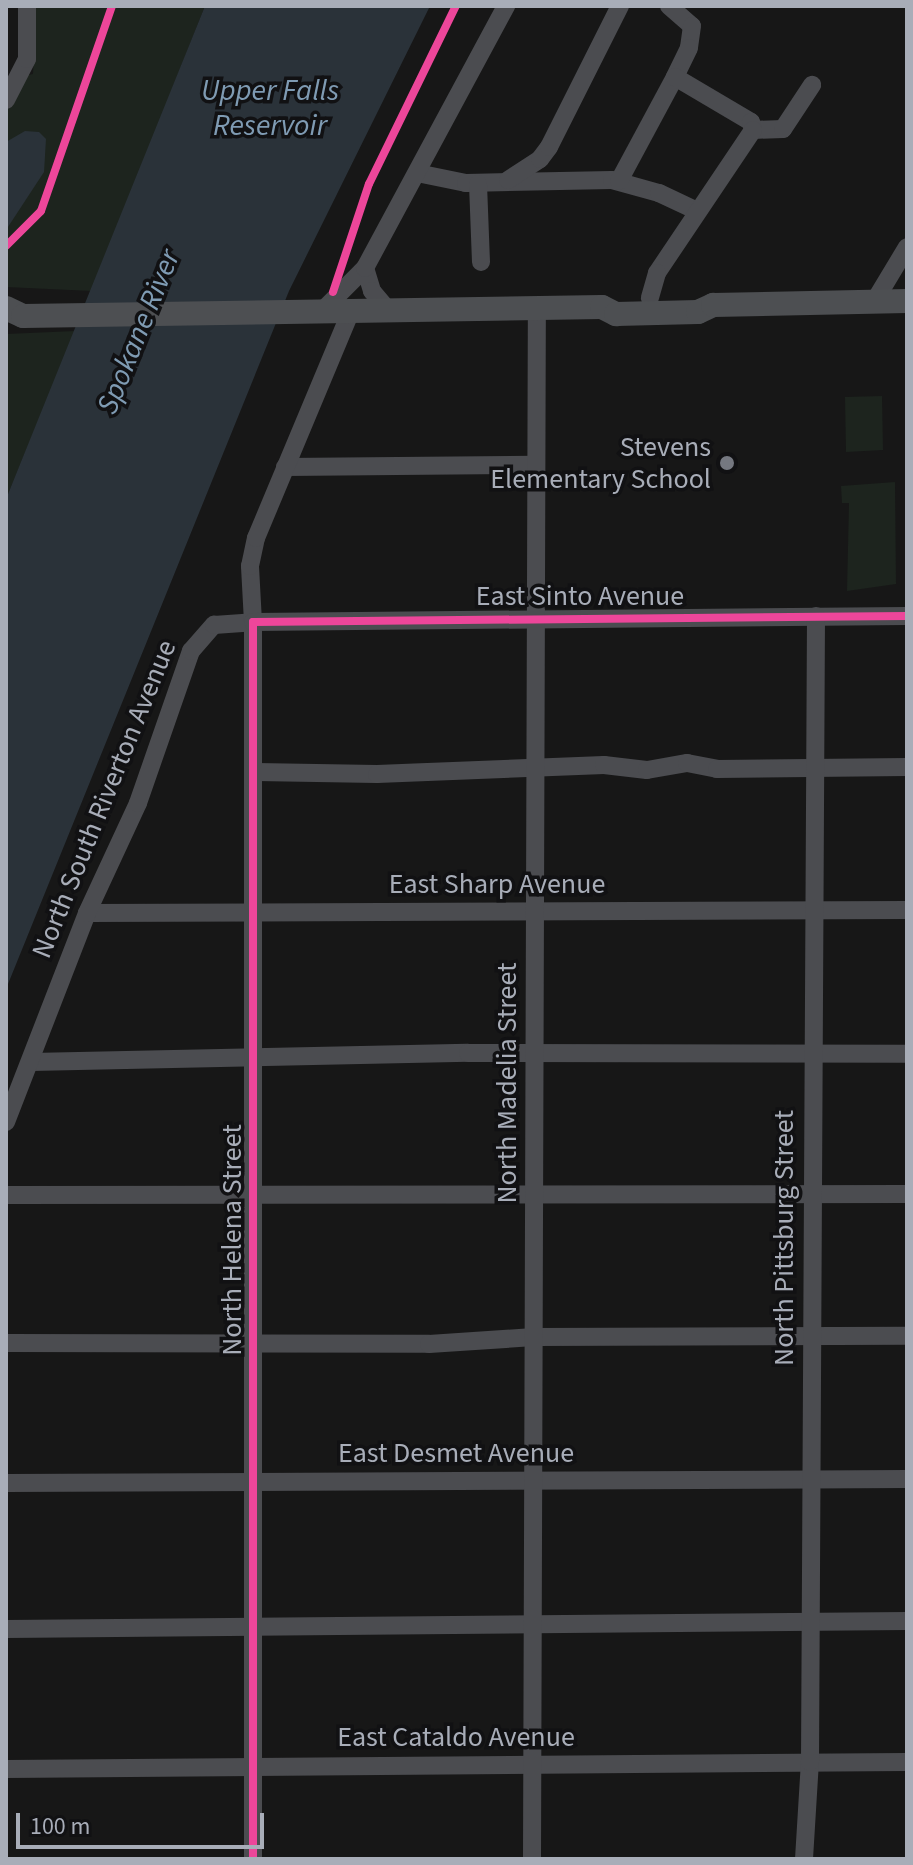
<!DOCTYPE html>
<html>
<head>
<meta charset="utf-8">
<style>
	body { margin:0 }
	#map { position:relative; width:913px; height:1865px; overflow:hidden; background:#171717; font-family:"Source Sans 3",sans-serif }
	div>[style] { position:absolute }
	.green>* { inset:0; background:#1d241e }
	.water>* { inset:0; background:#2a3239 }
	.minor>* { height:18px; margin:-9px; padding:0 9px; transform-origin:9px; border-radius:9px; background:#4b4c50 }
	.major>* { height:24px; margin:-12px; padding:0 12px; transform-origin:12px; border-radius:12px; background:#4d4f52 }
	.cycleway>* { height:8px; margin:-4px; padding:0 4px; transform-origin:4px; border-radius:4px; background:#ed469a }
	.dots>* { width:22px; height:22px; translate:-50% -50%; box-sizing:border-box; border:4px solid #111113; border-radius:50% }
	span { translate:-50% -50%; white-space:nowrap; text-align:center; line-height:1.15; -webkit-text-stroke:7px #111113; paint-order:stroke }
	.poi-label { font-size:28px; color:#a8adb8 }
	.right { translate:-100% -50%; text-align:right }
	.street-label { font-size:28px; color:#a8adb8 }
	.water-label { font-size:30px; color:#7f9bb3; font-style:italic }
	.frame { position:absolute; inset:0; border:8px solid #a8adb8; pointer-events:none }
	.scale { position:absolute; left:16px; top:1813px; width:248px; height:36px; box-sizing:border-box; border:4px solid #a8adb8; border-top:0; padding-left:10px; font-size:24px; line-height:28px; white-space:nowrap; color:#a8adb8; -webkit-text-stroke:6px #111113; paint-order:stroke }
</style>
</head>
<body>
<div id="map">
	<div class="green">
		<div style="clip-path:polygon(36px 6px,205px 6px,92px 291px,6px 287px,6px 80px,33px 74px)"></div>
		<div style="clip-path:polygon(75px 331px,73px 338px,6px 499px,6px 334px)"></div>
		<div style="clip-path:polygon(882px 396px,883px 450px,846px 452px,845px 397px)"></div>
		<div style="clip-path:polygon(895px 482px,896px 584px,847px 591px,849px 503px,842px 503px,841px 486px)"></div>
	</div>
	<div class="water">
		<div style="clip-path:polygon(205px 6px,430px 6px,289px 291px,6px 989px,6px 499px)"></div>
		<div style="clip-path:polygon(25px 131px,39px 132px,46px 139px,44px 172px,6px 230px,6px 142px)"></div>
	</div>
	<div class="minor">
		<div style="left:669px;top:6px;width:30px;rotate:41deg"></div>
		<div style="left:692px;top:26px;width:22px;rotate:98deg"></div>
		<div style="left:689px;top:48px;width:32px;rotate:116deg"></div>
		<div style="left:6px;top:100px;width:46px;rotate:-62.9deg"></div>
		<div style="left:27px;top:59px;width:53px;rotate:-90deg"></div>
		<div style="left:753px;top:130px;width:30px;rotate:-2deg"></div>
		<div style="left:783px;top:129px;width:53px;rotate:-56.6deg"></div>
		<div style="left:417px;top:173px;width:50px;rotate:11.5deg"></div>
		<div style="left:466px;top:183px;width:146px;rotate:-1.2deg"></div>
		<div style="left:612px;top:180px;width:49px;rotate:15.5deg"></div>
		<div style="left:659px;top:193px;width:42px;rotate:25.3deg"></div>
		<div style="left:508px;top:180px;width:38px;rotate:-33deg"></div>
		<div style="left:540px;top:159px;width:15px;rotate:-53deg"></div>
		<div style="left:549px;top:147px;width:158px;rotate:-63.3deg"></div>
		<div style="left:619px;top:181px;width:118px;rotate:-61.7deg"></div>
		<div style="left:675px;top:77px;width:88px;rotate:30.6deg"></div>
		<div style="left:751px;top:122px;width:8px;rotate:76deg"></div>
		<div style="left:753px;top:130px;width:172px;rotate:123.9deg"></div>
		<div style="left:657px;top:273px;width:26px;rotate:106deg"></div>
		<div style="left:478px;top:184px;width:78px;rotate:87.8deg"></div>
		<div style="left:365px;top:268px;width:24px;rotate:73deg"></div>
		<div style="left:372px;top:291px;width:25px;rotate:50deg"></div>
		<div style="left:874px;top:302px;width:64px;rotate:-59deg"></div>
		<div style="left:322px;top:311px;width:61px;rotate:-45deg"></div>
		<div style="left:365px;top:268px;width:298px;rotate:-61.7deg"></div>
		<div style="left:285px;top:467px;width:250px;rotate:-0.5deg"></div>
		<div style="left:256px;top:772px;width:121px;rotate:0.9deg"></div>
		<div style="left:377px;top:774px;width:227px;rotate:-2.3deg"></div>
		<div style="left:604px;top:765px;width:43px;rotate:6.6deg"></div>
		<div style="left:647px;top:770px;width:41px;rotate:-9.9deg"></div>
		<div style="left:687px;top:763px;width:31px;rotate:11deg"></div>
		<div style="left:717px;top:769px;width:190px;rotate:-0.6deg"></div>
		<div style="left:87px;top:913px;width:820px;rotate:-0.21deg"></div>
		<div style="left:31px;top:1062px;width:437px;rotate:-1.2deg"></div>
		<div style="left:468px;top:1053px;width:439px;rotate:0.1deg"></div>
		<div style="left:6px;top:1122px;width:224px;rotate:-68.8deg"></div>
		<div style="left:87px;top:913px;width:121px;rotate:-65.1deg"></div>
		<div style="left:138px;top:803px;width:161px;rotate:-70.8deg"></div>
		<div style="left:191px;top:651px;width:35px;rotate:-49deg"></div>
		<div style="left:214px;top:625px;width:39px;rotate:-4deg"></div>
		<div style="left:253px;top:622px;width:56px;rotate:-93.1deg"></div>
		<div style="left:250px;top:566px;width:29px;rotate:-78deg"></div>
		<div style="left:256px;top:538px;width:246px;rotate:-67.3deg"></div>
		<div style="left:6px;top:1195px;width:901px;rotate:-0.06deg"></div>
		<div style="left:6px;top:1343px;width:423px;rotate:0.1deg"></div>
		<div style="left:429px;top:1344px;width:105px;rotate:-3.8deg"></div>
		<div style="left:534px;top:1337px;width:373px;rotate:-0.2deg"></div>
		<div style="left:6px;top:1483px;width:901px;rotate:-0.25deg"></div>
		<div style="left:6px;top:1629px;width:901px;rotate:-0.51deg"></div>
		<div style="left:6px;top:1769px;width:901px;rotate:-0.45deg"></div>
		<div style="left:253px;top:1859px;width:1237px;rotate:-90deg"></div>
		<div style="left:253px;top:622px;width:654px;rotate:-0.53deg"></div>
		<div style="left:532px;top:1859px;width:1551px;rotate:-89.82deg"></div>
		<div style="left:804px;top:1859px;width:97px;rotate:-86.5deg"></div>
		<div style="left:810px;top:1762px;width:1146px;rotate:-89.7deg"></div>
	</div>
	<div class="major">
		<div style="left:6px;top:308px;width:19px;rotate:25deg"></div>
		<div style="left:23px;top:316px;width:579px;rotate:-0.89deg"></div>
		<div style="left:602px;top:307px;width:16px;rotate:27deg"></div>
		<div style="left:616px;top:314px;width:82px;rotate:-1.4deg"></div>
		<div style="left:698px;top:312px;width:17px;rotate:-25deg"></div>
		<div style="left:713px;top:305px;width:194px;rotate:-1.2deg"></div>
	</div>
	<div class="cycleway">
		<div style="left:6px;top:246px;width:49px;rotate:-45deg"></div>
		<div style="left:41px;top:211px;width:217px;rotate:-70.9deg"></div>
		<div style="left:333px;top:292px;width:114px;rotate:-71.6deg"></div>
		<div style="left:369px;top:184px;width:198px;rotate:-64deg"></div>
		<div style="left:253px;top:1859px;width:1237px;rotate:-90deg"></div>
		<div style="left:253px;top:622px;width:654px;rotate:-0.53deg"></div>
	</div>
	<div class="dots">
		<div style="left:727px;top:463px;background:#757880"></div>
	</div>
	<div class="poi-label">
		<span class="right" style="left:711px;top:463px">Stevens<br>Elementary School</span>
	</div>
	<div class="street-label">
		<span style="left:580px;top:596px">East Sinto Avenue</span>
		<span style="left:104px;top:799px;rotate:-68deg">North South Riverton Avenue</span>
		<span style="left:497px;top:884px">East Sharp Avenue</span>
		<span style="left:507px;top:1083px;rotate:-90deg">North Madelia Street</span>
		<span style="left:784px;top:1238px;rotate:-90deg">North Pittsburg Street</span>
		<span style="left:232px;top:1240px;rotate:-90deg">North Helena Street</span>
		<span style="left:456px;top:1453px">East Desmet Avenue</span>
		<span style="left:456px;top:1737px">East Cataldo Avenue</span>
	</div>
	<div class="water-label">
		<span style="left:270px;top:108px">Upper Falls<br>Reservoir</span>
		<span style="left:139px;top:332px;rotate:-68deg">Spokane River</span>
	</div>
	<div class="frame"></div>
	<div class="scale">100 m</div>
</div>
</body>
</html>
